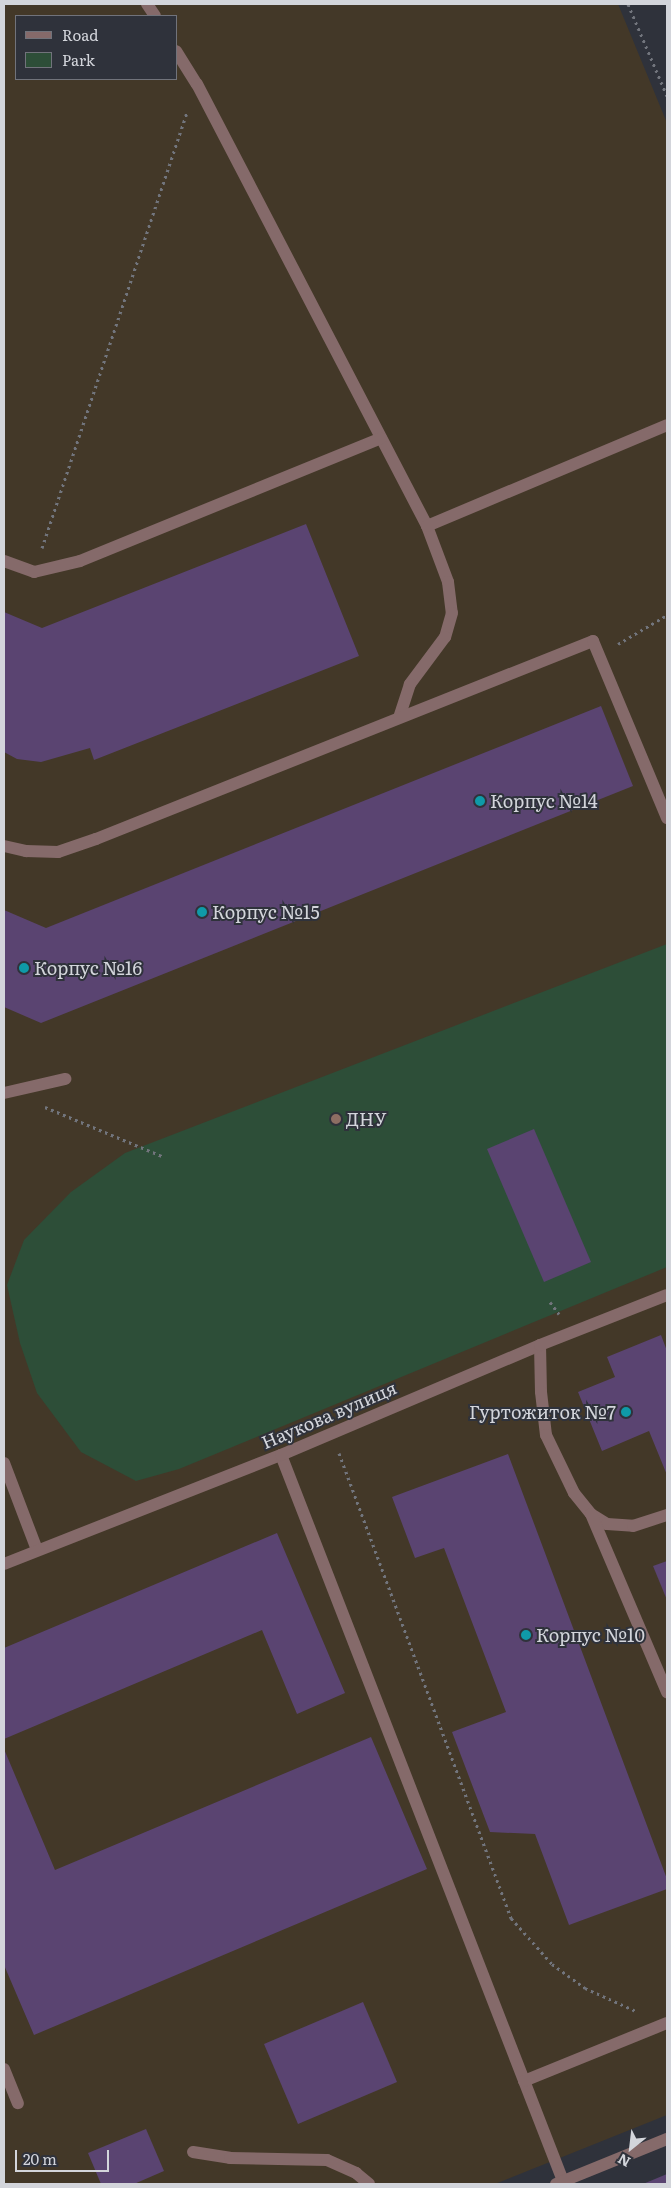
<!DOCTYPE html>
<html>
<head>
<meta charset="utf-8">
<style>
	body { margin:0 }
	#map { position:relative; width:671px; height:2188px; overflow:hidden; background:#2f323b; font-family:Literata,serif }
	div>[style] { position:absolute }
	.education>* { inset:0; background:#433828 }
	.green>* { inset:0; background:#2d4e38 }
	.building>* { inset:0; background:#5a4471 }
	.path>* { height:3px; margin-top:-1.5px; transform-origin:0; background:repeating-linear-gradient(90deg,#72757d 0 2.5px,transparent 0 6.5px) }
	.minor>* { height:12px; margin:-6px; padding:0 6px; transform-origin:6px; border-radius:6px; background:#856a6a }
	.dots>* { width:14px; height:14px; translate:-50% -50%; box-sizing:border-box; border:2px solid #2f323b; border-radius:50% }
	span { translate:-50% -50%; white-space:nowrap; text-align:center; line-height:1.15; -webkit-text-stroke:4px #2f323b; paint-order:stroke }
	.poi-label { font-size:18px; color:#d3d5db }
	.left { translate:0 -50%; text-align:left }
	.right { translate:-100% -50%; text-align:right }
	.street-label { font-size:18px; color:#d3d5db }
	.frame { position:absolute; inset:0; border:5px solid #d3d5db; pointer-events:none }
	.legend { position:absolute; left:15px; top:15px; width:162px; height:65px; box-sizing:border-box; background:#2f323b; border:1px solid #71737b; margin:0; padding:6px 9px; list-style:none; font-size:15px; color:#d3d5db }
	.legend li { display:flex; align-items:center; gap:10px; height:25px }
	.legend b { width:25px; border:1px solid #71737b }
	.north { position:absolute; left:606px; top:2123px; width:50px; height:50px; -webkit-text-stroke:4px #2f323b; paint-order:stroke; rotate:209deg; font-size:14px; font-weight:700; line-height:20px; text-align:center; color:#d3d5db }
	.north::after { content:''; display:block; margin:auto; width:18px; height:22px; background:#d3d5db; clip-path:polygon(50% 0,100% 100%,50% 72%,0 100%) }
	.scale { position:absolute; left:15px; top:2150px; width:94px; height:22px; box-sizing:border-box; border:2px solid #d3d5db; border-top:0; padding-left:6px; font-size:15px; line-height:18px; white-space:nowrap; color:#d3d5db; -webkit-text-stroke:4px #2f323b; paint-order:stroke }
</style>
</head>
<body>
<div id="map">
	<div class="education">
		<div style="clip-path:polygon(evenodd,4px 4px,618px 4px,667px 123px,667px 2115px,495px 2184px,4px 2184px,4px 4px,16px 16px,176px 16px,176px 79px,16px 79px,16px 16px)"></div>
	</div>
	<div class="green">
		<div style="clip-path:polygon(667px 944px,667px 1267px,179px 1469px,136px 1481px,81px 1452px,37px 1393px,20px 1343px,7px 1285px,24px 1240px,71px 1192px,125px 1153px)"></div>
	</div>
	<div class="building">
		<div style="clip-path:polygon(306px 524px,359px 656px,94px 760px,90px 748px,41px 762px,17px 759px,4px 752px,4px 612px,42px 628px)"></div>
		<div style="clip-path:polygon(601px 706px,633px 786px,41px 1023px,4px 1007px,4px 910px,46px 928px)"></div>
		<div style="clip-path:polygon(534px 1129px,591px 1262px,544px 1282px,487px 1149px)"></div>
		<div style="clip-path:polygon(661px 1335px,667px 1351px,667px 1475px,649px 1431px,602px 1451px,578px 1392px,615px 1377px,607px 1357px)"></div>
		<div style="clip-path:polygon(508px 1454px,667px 1879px,667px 1889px,569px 1925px,535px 1834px,490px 1832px,452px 1732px,506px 1712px,444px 1548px,415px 1558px,392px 1497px)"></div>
		<div style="clip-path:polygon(277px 1533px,345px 1693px,297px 1714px,262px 1630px,4px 1739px,4px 1648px)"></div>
		<div style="clip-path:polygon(667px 1561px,667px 1600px,653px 1566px)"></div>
		<div style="clip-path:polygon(371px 1737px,427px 1869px,34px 2035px,4px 1965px,4px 1749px,55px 1870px)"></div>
		<div style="clip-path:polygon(363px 2002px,397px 2082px,298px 2124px,264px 2044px)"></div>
		<div style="clip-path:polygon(146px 2129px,164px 2171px,134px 2184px,101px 2184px,88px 2153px)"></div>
		<div style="clip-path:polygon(667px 2174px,667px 2184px,643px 2184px)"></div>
	</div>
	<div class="path">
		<div style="left:628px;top:4px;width:100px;rotate:67deg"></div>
		<div style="left:42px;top:548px;width:459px;rotate:-71.6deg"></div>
		<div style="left:618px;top:644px;width:57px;rotate:-30.6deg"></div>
		<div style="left:45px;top:1107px;width:129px;rotate:22.8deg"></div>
		<div style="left:550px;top:1302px;width:15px;rotate:53deg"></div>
		<div style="left:339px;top:1453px;width:496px;rotate:69.7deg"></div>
		<div style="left:511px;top:1918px;width:62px;rotate:48.3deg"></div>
		<div style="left:552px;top:1964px;width:41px;rotate:36deg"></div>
		<div style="left:585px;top:1988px;width:56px;rotate:24.3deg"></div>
	</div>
	<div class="minor">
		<div style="left:147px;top:4px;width:14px;rotate:56deg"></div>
		<div style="left:176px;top:51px;width:39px;rotate:58deg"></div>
		<div style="left:197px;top:84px;width:498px;rotate:62.5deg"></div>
		<div style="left:427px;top:526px;width:60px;rotate:69.4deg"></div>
		<div style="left:448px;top:582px;width:31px;rotate:83deg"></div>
		<div style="left:452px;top:613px;width:25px;rotate:106deg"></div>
		<div style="left:445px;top:637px;width:59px;rotate:126.7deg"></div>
		<div style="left:410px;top:684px;width:33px;rotate:108deg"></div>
		<div style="left:427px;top:526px;width:260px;rotate:-22.8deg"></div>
		<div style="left:4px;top:561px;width:32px;rotate:20deg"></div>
		<div style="left:34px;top:572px;width:47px;rotate:-13.4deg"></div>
		<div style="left:80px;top:561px;width:325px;rotate:-22.2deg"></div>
		<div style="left:4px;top:846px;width:23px;rotate:13deg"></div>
		<div style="left:26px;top:851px;width:32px;rotate:2deg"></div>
		<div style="left:58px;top:852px;width:40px;rotate:-18.9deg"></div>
		<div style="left:96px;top:839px;width:535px;rotate:-21.72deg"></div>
		<div style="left:593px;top:641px;width:192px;rotate:67.3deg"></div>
		<div style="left:4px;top:1093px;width:63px;rotate:-12.9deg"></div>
		<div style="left:540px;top:1345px;width:47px;rotate:88.8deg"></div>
		<div style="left:541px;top:1392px;width:43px;rotate:83.4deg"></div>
		<div style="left:546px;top:1435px;width:64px;rotate:64.2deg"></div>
		<div style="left:574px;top:1493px;width:27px;rotate:51deg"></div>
		<div style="left:591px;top:1514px;width:19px;rotate:32deg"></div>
		<div style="left:607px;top:1524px;width:26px;rotate:4deg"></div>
		<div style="left:633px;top:1526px;width:36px;rotate:-18deg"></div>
		<div style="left:281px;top:1455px;width:779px;rotate:68.77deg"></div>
		<div style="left:4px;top:1463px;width:93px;rotate:69.2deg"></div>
		<div style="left:591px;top:1514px;width:194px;rotate:66.9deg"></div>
		<div style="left:4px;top:1564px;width:298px;rotate:-21.5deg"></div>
		<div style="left:281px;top:1455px;width:281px;rotate:-23deg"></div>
		<div style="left:540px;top:1345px;width:136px;rotate:-21.5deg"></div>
		<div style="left:4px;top:2069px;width:37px;rotate:68deg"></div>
		<div style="left:524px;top:2081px;width:154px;rotate:-22.1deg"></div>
		<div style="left:193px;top:2152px;width:37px;rotate:9deg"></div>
		<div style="left:230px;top:2158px;width:97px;rotate:1.2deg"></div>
		<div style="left:327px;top:2160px;width:32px;rotate:24deg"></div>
		<div style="left:356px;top:2173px;width:17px;rotate:40deg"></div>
		<div style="left:556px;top:2184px;width:120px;rotate:-22.1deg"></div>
	</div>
	<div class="dots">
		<div style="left:480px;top:801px;background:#0f9aa8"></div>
		<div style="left:202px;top:912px;background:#0f9aa8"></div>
		<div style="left:24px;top:968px;background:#0f9aa8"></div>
		<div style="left:336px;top:1119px;background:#8d6e63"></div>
		<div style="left:626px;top:1412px;background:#0f9aa8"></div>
		<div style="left:526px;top:1635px;background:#0f9aa8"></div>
	</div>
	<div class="poi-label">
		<span class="left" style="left:490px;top:801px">Корпус №14</span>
		<span class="left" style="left:212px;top:912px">Корпус №15</span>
		<span class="left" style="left:34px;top:968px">Корпус №16</span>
		<span class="left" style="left:346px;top:1119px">ДНУ</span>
		<span class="right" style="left:616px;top:1412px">Гуртожиток №7</span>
		<span class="left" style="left:536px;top:1635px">Корпус №10</span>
	</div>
	<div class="street-label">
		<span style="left:329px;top:1415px;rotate:-23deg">Наукова вулиця</span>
	</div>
	<div class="frame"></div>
	<ul class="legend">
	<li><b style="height:6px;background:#856a6a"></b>Road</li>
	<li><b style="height:14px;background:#2d4e38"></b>Park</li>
	</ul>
	<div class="north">N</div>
	<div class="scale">20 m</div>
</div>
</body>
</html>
